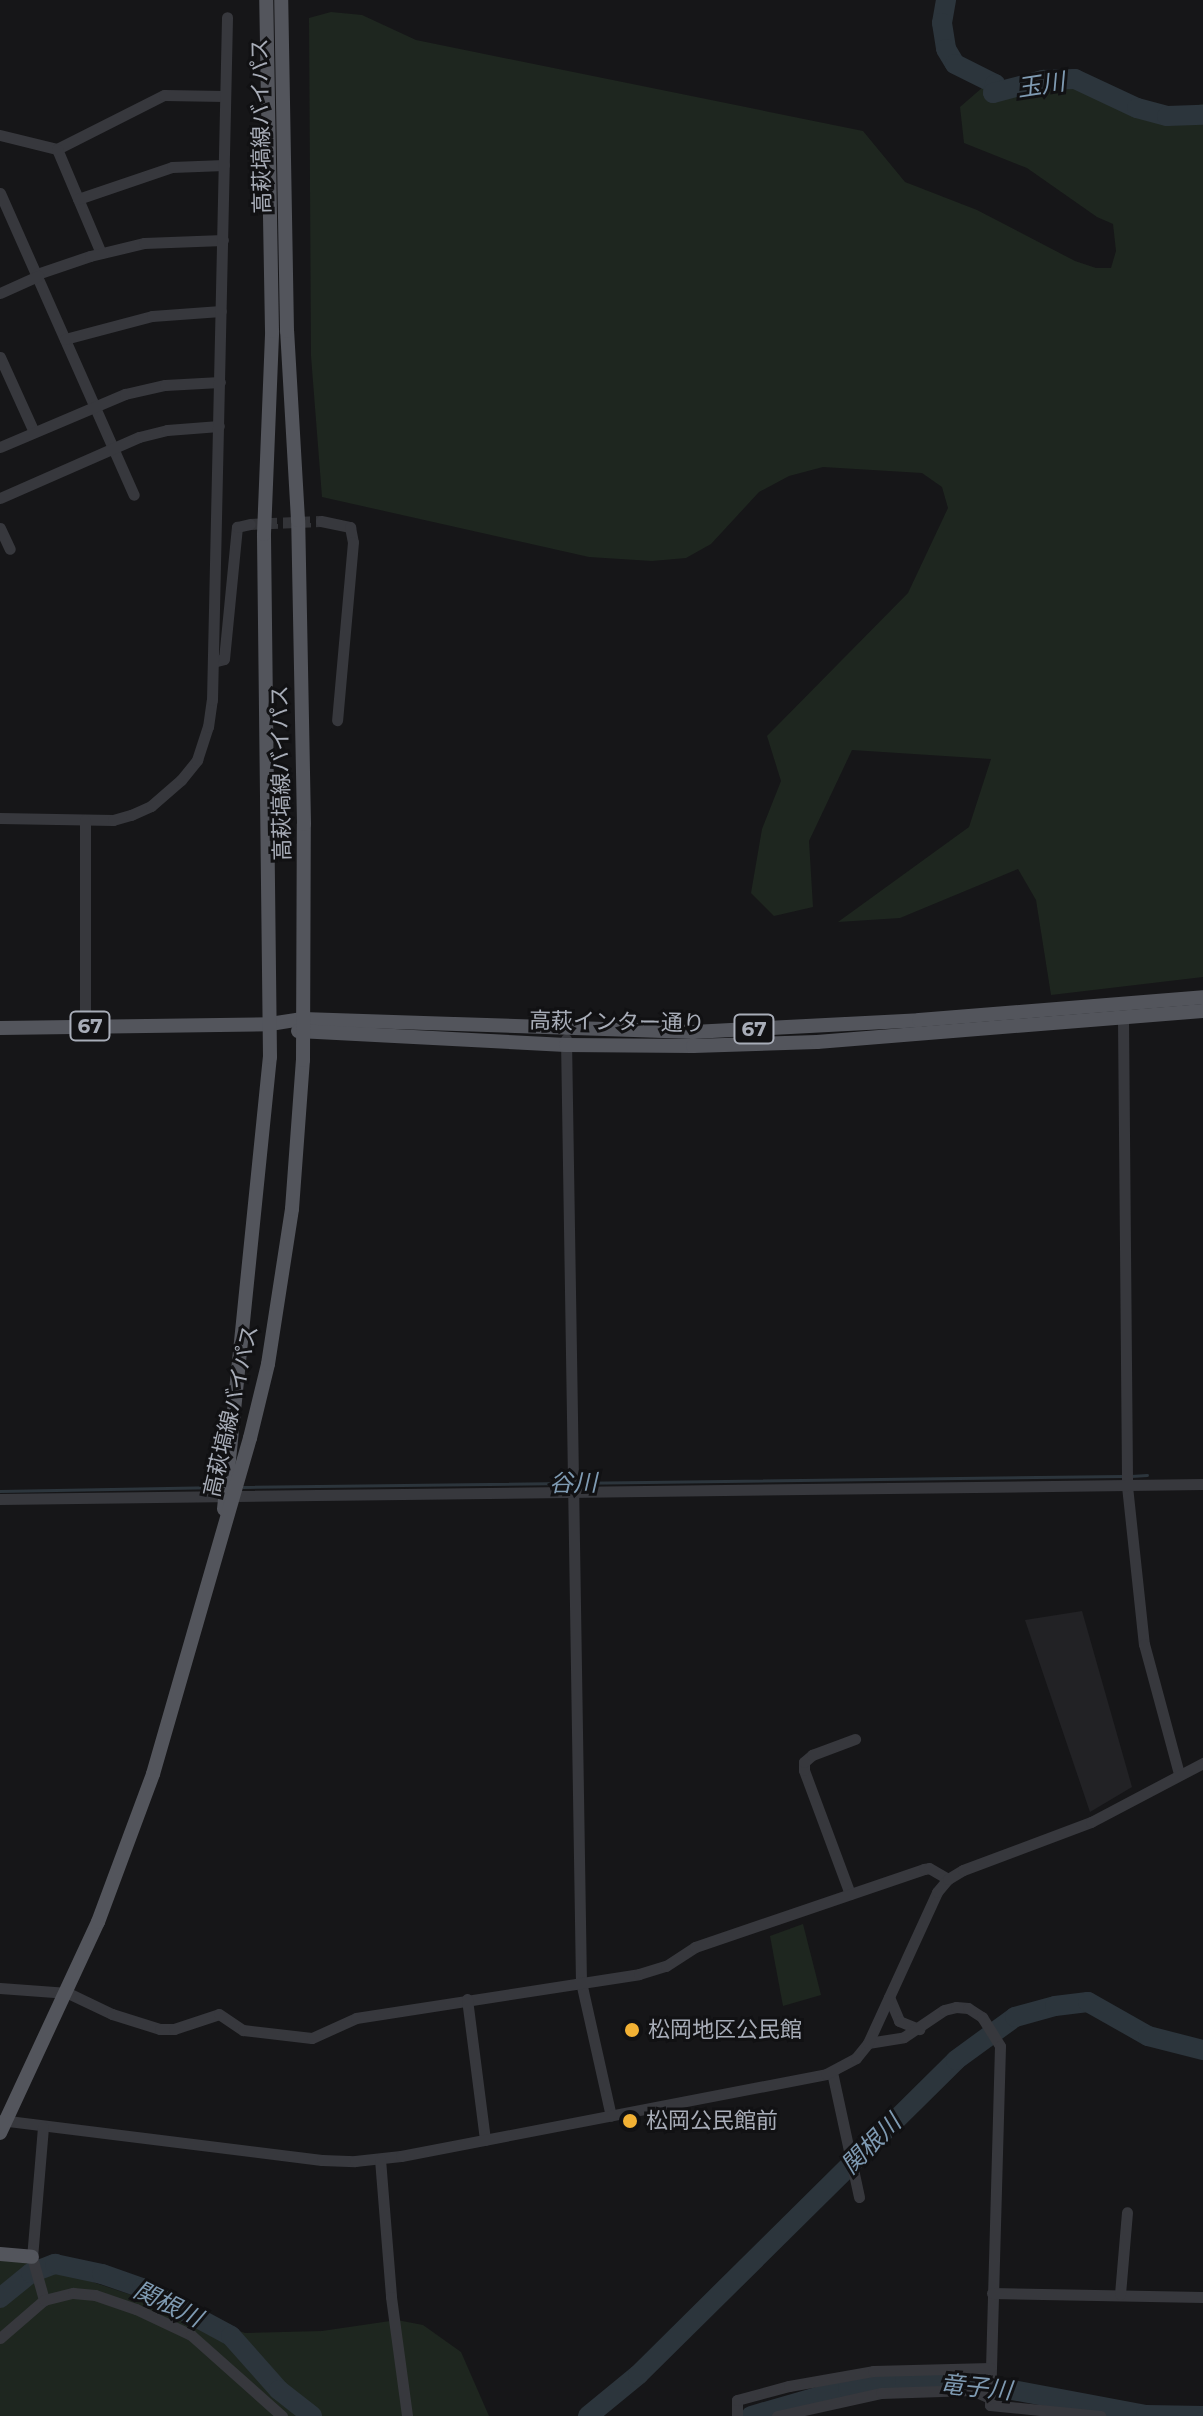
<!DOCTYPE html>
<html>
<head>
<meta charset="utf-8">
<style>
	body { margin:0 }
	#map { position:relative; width:1203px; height:2416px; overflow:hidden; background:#161618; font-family:Montserrat,"Noto Sans JP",sans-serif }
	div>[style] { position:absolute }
	.built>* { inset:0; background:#222225 }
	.green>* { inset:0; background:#1e261f }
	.stream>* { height:3px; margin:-1.5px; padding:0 1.5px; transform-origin:1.5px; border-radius:1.5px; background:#2c353c }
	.river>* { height:20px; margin:-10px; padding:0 10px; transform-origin:10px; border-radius:10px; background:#2c353c }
	.minor-tunnel>* { height:11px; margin-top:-5.5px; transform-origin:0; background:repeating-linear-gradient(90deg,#333438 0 11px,transparent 0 16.5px) }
	.minor>* { height:11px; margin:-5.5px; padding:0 5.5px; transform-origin:5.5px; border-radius:5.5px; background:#37383d }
	.major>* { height:14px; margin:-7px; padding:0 7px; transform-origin:7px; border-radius:7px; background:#53555c }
	.dots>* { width:22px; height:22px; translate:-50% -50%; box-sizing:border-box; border:4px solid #111113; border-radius:50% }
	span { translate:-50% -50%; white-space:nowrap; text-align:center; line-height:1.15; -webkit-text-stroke:6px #111113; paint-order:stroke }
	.shield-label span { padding:2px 6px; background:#111113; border:2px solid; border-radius:6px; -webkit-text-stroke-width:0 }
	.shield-label { font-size:20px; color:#a8adb8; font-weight:700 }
	.street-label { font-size:22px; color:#a8adb8 }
	.poi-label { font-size:22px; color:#a8adb8 }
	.left { translate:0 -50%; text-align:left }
	.water-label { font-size:24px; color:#7f9bb3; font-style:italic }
</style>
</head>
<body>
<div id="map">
	<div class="built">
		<div style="clip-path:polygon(1082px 1611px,1132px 1787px,1090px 1812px,1025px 1620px)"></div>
	</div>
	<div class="green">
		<div style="clip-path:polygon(331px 12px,362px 15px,416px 40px,863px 131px,905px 182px,977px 210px,1075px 261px,1096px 268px,1111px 268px,1116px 251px,1113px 224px,1097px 217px,1027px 168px,964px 143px,960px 107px,983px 87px,1075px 69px,1138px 117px,1203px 104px,1203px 977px,1051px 995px,1036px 900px,1018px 869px,900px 918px,838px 922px,969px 827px,991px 759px,852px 750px,809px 841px,813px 907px,774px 916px,751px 893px,762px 829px,781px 781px,767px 736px,908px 593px,948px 508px,942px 487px,922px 473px,823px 467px,789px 476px,759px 492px,711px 544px,686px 558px,652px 561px,589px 557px,322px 497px,311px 356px,309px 18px)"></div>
		<div style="clip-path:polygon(803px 1924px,821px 1995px,783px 2006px,770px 1936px)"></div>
		<div style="clip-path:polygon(0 2251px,245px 2333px,322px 2331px,397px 2320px,423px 2325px,461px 2352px,489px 2416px,0 2416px)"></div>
	</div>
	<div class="stream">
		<div style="left:1131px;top:1476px;width:16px;rotate:-4deg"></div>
		<div style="left:243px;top:1487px;width:880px;rotate:-0.72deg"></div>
		<div style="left:0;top:1491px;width:223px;rotate:-1deg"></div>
	</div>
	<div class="river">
		<div style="left:946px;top:0;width:23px;rotate:100deg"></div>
		<div style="left:942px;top:23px;width:26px;rotate:81deg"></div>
		<div style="left:946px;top:49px;width:17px;rotate:59deg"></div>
		<div style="left:955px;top:64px;width:45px;rotate:26.6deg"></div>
		<div style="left:995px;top:84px;width:9px;rotate:103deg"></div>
		<div style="left:993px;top:93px;width:52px;rotate:-14.6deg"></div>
		<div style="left:1043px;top:80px;width:32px;rotate:-2deg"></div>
		<div style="left:1075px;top:79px;width:68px;rotate:25.1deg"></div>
		<div style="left:1137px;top:108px;width:31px;rotate:15deg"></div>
		<div style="left:1167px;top:116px;width:36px;rotate:-2deg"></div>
		<div style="left:0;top:2298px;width:40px;rotate:-39deg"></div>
		<div style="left:31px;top:2273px;width:26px;rotate:-21deg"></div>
		<div style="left:55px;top:2264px;width:48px;rotate:12deg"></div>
		<div style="left:102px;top:2274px;width:42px;rotate:19.3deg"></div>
		<div style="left:142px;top:2288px;width:101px;rotate:28.3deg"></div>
		<div style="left:231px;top:2336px;width:72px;rotate:48.4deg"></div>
		<div style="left:279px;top:2390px;width:42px;rotate:38.2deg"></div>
		<div style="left:588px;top:2416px;width:65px;rotate:-39.4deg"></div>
		<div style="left:638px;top:2375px;width:448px;rotate:-44.7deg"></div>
		<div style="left:956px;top:2060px;width:73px;rotate:-36.1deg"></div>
		<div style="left:1015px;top:2017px;width:41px;rotate:-15.4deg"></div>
		<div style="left:1055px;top:2006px;width:33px;rotate:-7deg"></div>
		<div style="left:1088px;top:2002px;width:69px;rotate:29.5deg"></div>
		<div style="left:1148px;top:2036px;width:57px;rotate:14.3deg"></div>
		<div style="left:751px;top:2416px;width:101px;rotate:-16.1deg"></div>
		<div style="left:848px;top:2388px;width:57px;rotate:-7deg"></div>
		<div style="left:905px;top:2381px;width:70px;rotate:1.6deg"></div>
		<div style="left:975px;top:2383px;width:174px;rotate:10.6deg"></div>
		<div style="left:1146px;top:2415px;width:57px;rotate:1deg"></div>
	</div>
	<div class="minor-tunnel">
		<div style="left:250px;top:524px;width:71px;rotate:-2.4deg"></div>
	</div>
	<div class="minor">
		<div style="left:0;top:135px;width:59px;rotate:13.8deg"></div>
		<div style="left:57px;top:149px;width:120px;rotate:-26.8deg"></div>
		<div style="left:164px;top:95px;width:61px;rotate:0.9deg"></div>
		<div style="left:57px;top:149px;width:113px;rotate:67.1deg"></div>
		<div style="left:0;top:193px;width:330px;rotate:66.1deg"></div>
		<div style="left:78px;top:199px;width:99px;rotate:-18.8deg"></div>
		<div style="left:172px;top:167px;width:52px;rotate:-2.2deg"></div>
		<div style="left:37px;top:274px;width:56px;rotate:-18.8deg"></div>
		<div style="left:90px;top:256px;width:56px;rotate:-13.5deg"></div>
		<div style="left:144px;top:243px;width:79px;rotate:-2.2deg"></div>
		<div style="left:0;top:293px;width:42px;rotate:-24.1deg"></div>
		<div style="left:65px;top:339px;width:90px;rotate:-14.8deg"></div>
		<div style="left:152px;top:316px;width:69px;rotate:-4.1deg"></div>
		<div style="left:0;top:357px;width:82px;rotate:65.6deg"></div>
		<div style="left:0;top:447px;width:136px;rotate:-23deg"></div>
		<div style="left:125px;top:394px;width:41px;rotate:-12.7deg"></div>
		<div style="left:165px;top:385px;width:55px;rotate:-3.1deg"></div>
		<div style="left:0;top:498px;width:152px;rotate:-23.7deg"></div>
		<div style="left:139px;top:437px;width:29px;rotate:-14deg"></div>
		<div style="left:167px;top:430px;width:52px;rotate:-4.4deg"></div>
		<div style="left:321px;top:521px;width:30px;rotate:12deg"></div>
		<div style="left:350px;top:527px;width:15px;rotate:79deg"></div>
		<div style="left:353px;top:542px;width:179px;rotate:95.1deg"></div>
		<div style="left:0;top:528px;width:23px;rotate:65deg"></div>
		<div style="left:213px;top:662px;width:11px;rotate:-15deg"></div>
		<div style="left:224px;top:659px;width:133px;rotate:-84.4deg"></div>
		<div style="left:237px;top:527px;width:13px;rotate:-13deg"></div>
		<div style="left:0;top:818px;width:113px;rotate:1deg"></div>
		<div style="left:113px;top:820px;width:19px;rotate:-16deg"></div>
		<div style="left:131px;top:815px;width:22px;rotate:-24deg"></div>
		<div style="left:151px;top:806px;width:40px;rotate:-41deg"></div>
		<div style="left:181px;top:780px;width:26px;rotate:-51deg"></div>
		<div style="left:197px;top:760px;width:35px;rotate:-72deg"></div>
		<div style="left:208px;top:727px;width:27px;rotate:-82deg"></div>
		<div style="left:212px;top:700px;width:683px;rotate:-88.74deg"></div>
		<div style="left:85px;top:820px;width:206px;rotate:90deg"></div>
		<div style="left:1123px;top:1019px;width:467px;rotate:89.5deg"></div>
		<div style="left:1127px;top:1486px;width:159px;rotate:83.9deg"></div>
		<div style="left:1144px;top:1644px;width:135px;rotate:74.9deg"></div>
		<div style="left:566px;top:1039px;width:943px;rotate:89.09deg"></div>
		<div style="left:581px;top:1982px;width:137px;rotate:77.4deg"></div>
		<div style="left:0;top:1499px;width:1203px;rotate:-0.71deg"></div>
		<div style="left:850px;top:1894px;width:132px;rotate:-110.4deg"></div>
		<div style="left:804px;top:1770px;width:8px;rotate:-90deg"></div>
		<div style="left:804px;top:1762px;width:11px;rotate:-41deg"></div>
		<div style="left:812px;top:1755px;width:46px;rotate:-20.4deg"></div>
		<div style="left:0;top:1988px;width:68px;rotate:4.2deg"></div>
		<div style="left:68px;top:1993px;width:49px;rotate:25.5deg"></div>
		<div style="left:112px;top:2014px;width:50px;rotate:17.4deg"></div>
		<div style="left:160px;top:2029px;width:14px"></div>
		<div style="left:174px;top:2029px;width:47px;rotate:-18.4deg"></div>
		<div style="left:219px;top:2014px;width:29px;rotate:34deg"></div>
		<div style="left:243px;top:2030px;width:69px;rotate:6.6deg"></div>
		<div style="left:312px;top:2038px;width:48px;rotate:-24.4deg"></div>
		<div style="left:356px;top:2018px;width:286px;rotate:-8.8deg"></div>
		<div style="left:639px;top:1974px;width:28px;rotate:-17deg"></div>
		<div style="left:666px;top:1966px;width:35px;rotate:-33deg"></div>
		<div style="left:695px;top:1947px;width:242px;rotate:-18.8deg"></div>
		<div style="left:924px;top:1869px;width:5px;rotate:-11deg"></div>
		<div style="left:929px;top:1868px;width:22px;rotate:30deg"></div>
		<div style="left:889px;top:1997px;width:26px;rotate:67deg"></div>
		<div style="left:899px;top:2021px;width:22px;rotate:22deg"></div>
		<div style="left:467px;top:1999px;width:142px;rotate:82.7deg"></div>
		<div style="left:868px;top:2043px;width:36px;rotate:-9deg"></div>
		<div style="left:904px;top:2037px;width:48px;rotate:-34deg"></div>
		<div style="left:944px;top:2010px;width:12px;rotate:-14deg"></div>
		<div style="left:956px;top:2007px;width:12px;rotate:5deg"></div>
		<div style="left:968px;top:2008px;width:17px;rotate:33deg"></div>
		<div style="left:982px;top:2017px;width:34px;rotate:58deg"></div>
		<div style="left:1000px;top:2046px;width:359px;rotate:91.6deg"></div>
		<div style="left:990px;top:2405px;width:111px;rotate:5.7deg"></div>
		<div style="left:832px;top:2072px;width:128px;rotate:77.8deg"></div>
		<div style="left:0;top:2120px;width:324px;rotate:7.1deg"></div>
		<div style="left:322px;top:2160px;width:33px;rotate:2deg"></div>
		<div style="left:355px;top:2161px;width:46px;rotate:-6.2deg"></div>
		<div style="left:401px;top:2156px;width:433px;rotate:-10.9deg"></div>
		<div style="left:826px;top:2074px;width:34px;rotate:-28deg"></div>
		<div style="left:856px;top:2058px;width:19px;rotate:-51deg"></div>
		<div style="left:868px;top:2043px;width:166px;rotate:-65.4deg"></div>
		<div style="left:937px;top:1892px;width:17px;rotate:-50deg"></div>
		<div style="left:948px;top:1879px;width:17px;rotate:-31deg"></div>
		<div style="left:963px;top:1870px;width:137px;rotate:-20.6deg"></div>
		<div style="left:1091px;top:1822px;width:127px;rotate:-27.8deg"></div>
		<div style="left:43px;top:2127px;width:130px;rotate:94.8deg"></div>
		<div style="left:32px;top:2257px;width:45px;rotate:74.4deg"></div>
		<div style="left:380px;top:2159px;width:138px;rotate:85.4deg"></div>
		<div style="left:391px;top:2297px;width:120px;rotate:82.3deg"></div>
		<div style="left:992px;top:2293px;width:211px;rotate:1.1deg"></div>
		<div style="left:1120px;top:2294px;width:82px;rotate:-85.1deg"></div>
		<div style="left:0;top:2338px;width:58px;rotate:-40.8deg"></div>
		<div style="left:44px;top:2300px;width:30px;rotate:-14deg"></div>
		<div style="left:73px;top:2293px;width:22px;rotate:5deg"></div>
		<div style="left:95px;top:2295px;width:43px;rotate:18.9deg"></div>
		<div style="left:136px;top:2309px;width:61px;rotate:25.3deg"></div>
		<div style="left:191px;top:2335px;width:122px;rotate:41.7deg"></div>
		<div style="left:737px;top:2416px;width:16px;rotate:-90deg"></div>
		<div style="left:737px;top:2400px;width:54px;rotate:-15.1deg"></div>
		<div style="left:789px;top:2386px;width:85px;rotate:-10.1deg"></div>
		<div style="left:873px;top:2371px;width:117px;rotate:-1.5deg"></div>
		<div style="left:777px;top:2416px;width:107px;rotate:-12.5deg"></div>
		<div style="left:881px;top:2393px;width:91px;rotate:-1.9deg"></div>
		<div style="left:972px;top:2390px;width:20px;rotate:24deg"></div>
	</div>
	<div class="major">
		<div style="left:0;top:1028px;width:270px;rotate:-0.8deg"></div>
		<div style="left:270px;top:1024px;width:33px;rotate:-9deg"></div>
		<div style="left:303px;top:1019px;width:390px;rotate:1.9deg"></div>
		<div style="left:693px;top:1032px;width:226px;rotate:-3deg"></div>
		<div style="left:919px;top:1020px;width:285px;rotate:-4.6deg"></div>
		<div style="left:298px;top:1031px;width:268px;rotate:3deg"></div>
		<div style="left:566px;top:1045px;width:127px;rotate:0.5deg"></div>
		<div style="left:693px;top:1046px;width:124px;rotate:-1.8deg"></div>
		<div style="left:817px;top:1042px;width:387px;rotate:-4.6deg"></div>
		<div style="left:224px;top:1509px;width:454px;rotate:-84.2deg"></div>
		<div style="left:270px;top:1057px;width:523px;rotate:-90.66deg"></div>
		<div style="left:264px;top:534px;width:203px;rotate:-87.7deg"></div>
		<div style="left:272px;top:331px;width:331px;rotate:-91deg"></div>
		<div style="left:0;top:2133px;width:233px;rotate:-65.1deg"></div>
		<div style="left:98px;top:1922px;width:158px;rotate:-69.6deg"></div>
		<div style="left:153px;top:1774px;width:350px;rotate:-73.9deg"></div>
		<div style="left:250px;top:1438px;width:76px;rotate:-76.3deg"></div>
		<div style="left:268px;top:1364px;width:157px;rotate:-81.2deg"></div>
		<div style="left:292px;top:1209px;width:149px;rotate:-85.8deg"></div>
		<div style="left:303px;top:1060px;width:236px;rotate:-89.8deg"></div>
		<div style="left:304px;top:824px;width:304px;rotate:-91.1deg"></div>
		<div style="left:298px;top:520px;width:189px;rotate:-93.3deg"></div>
		<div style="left:287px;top:331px;width:331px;rotate:-91deg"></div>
		<div style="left:0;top:2254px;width:32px;rotate:5deg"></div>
	</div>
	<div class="dots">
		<div style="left:632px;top:2030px;background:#f2b134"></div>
		<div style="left:630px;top:2121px;background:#f2b134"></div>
	</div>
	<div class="shield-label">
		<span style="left:90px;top:1026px">67</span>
		<span style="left:754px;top:1029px">67</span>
	</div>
	<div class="street-label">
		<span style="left:261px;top:126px;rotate:-91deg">高萩塙線バイパス</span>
		<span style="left:281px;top:773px;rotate:-91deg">高萩塙線バイパス</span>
		<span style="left:617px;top:1022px;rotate:1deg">高萩インター通り</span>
		<span style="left:231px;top:1411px;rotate:-77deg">高萩塙線バイパス</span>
	</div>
	<div class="poi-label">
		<span class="left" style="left:648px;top:2030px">松岡地区公民館</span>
		<span class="left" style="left:646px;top:2121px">松岡公民館前</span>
	</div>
	<div class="water-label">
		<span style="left:1041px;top:85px;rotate:-9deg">玉川</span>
		<span style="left:573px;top:1483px;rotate:-1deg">谷川</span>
		<span style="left:871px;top:2144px;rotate:-45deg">関根川</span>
		<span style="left:168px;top:2304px;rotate:26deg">関根川</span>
		<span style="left:976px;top:2387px;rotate:6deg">竜子川</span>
	</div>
</div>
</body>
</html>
